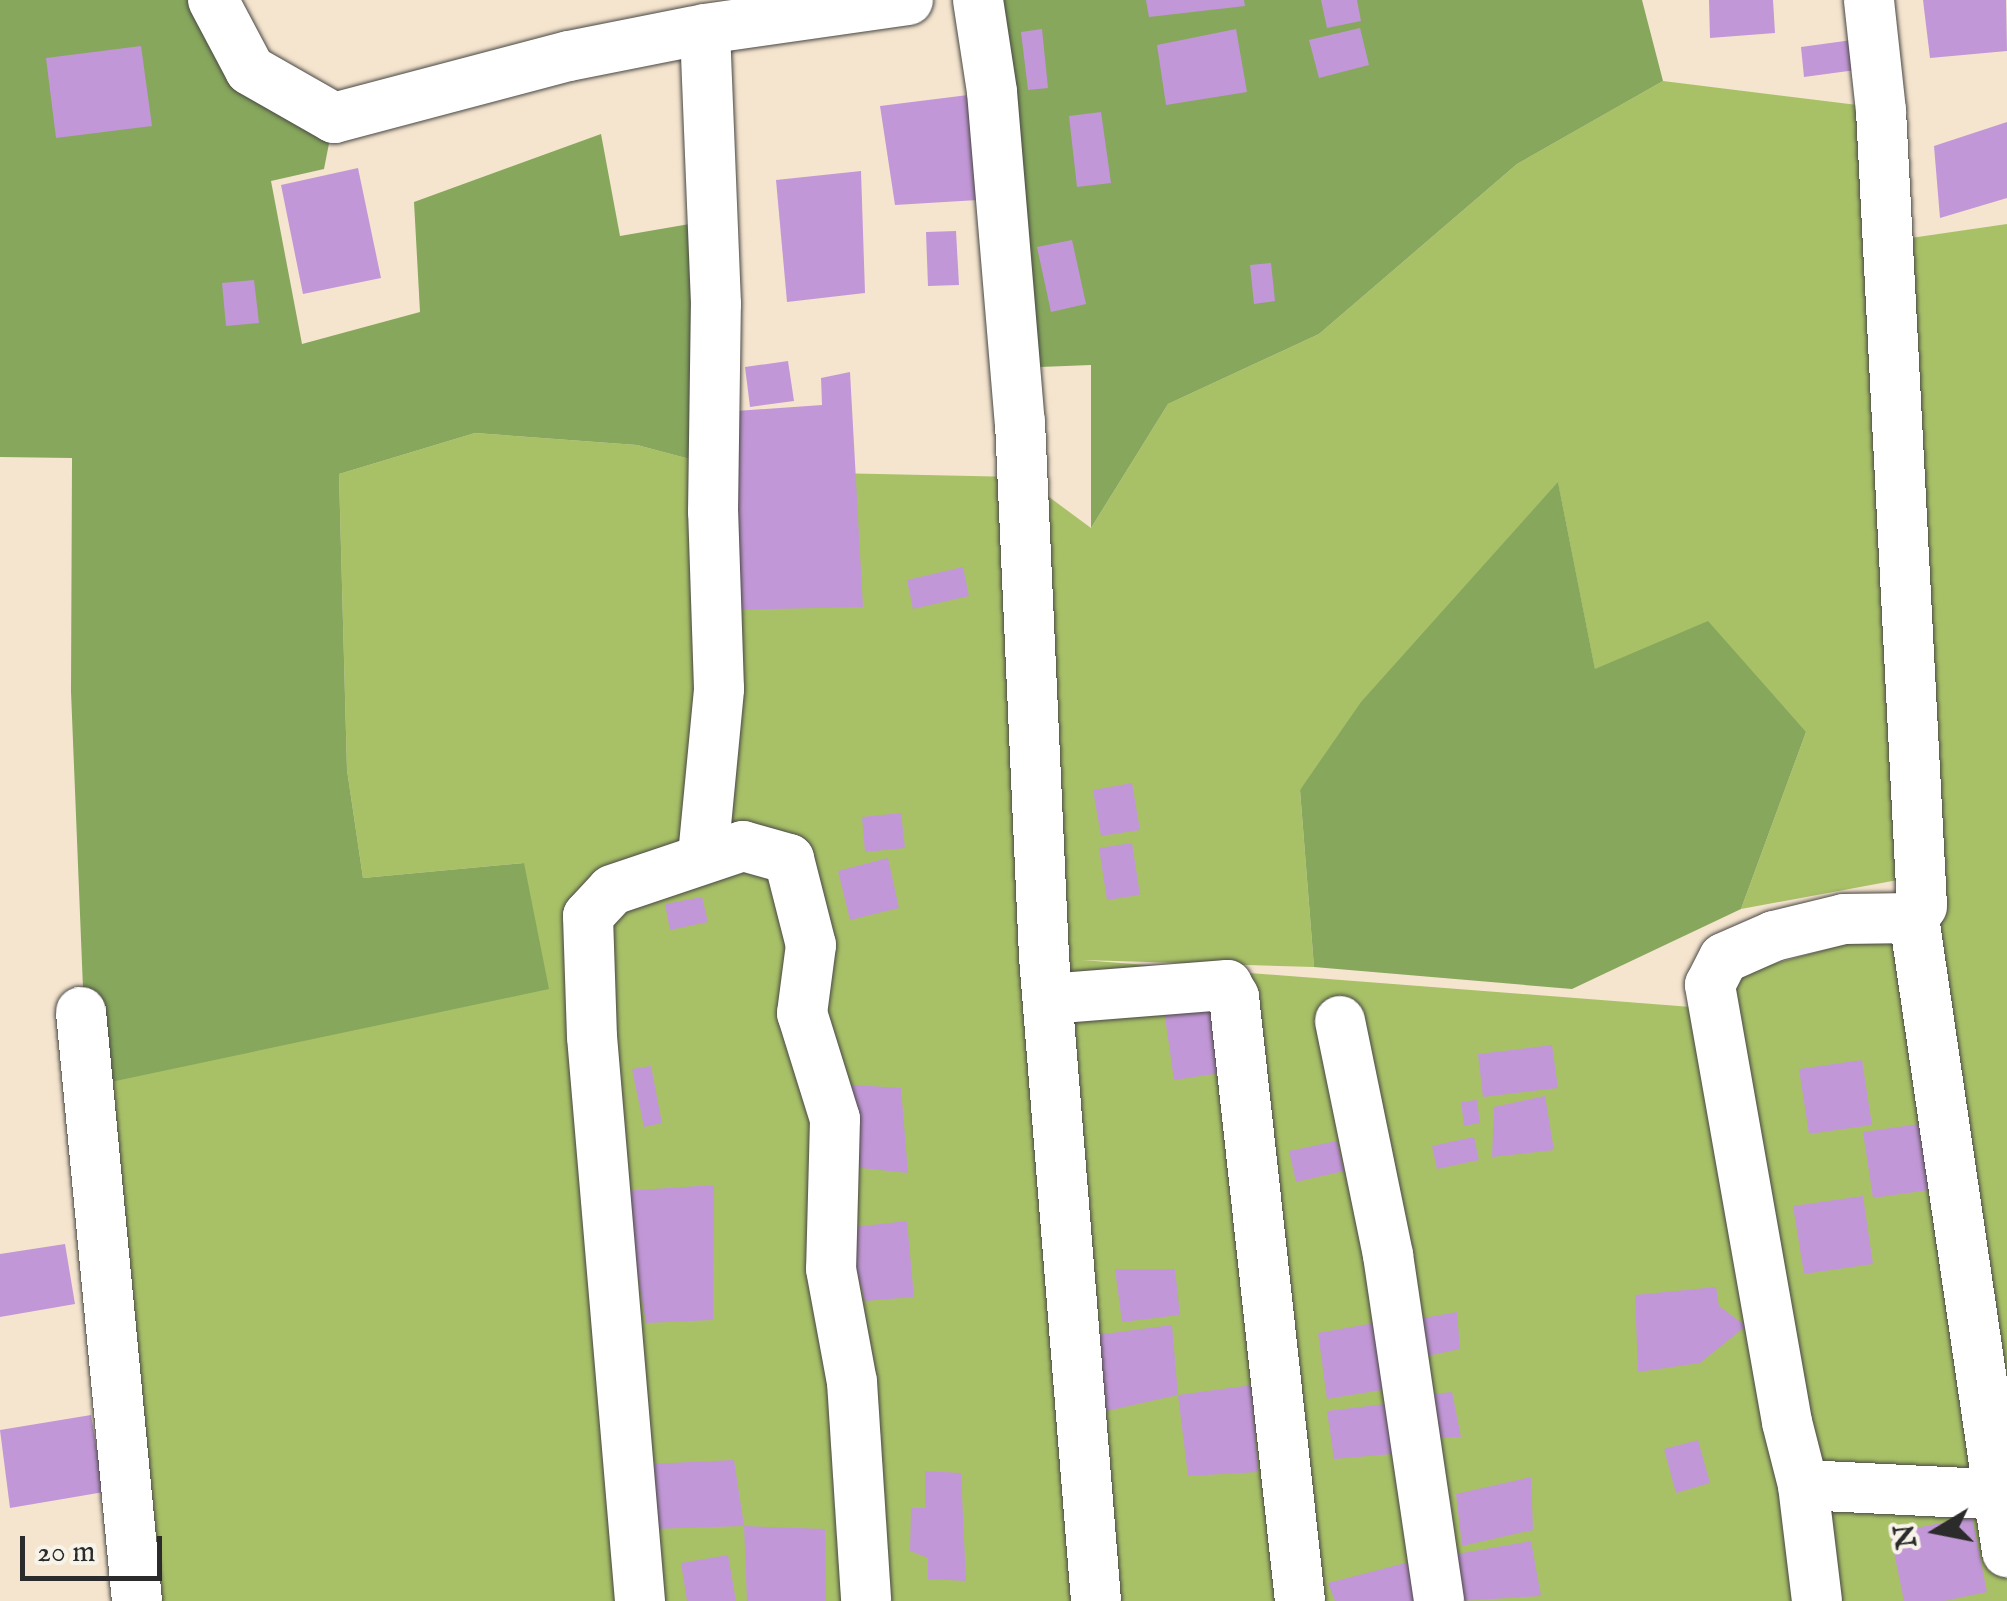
<!DOCTYPE html>
<html>
<head>
<meta charset="utf-8">
<style>
	body { margin:0 }
	#map { position:relative; width:2007px; height:1601px; overflow:hidden; background:#f5e5cf; font-family:"IM FELL English",serif }
	div>[style] { position:absolute }
	.green>* { inset:0; background:#a8c167 }
	.forest>* { inset:0; background:#86a75c }
	.building>* { inset:0; background:#c297d7 }
	.roads { filter:drop-shadow(0 0 2px #494744) drop-shadow(0 0 2px #494744) }
	.minor>* { height:50px; margin:-25px; padding:0 25px; transform-origin:25px; border-radius:25px; background:#fff }
	span { translate:-50% -50%; white-space:nowrap; text-align:center; line-height:1.15; -webkit-text-stroke:8px #f7f3e8; paint-order:stroke }
	.north { position:absolute; left:1887px; top:1481px; width:100px; height:100px; -webkit-text-stroke:8px #f7f3e8; paint-order:stroke; rotate:260deg; font-size:28px; font-weight:700; line-height:40px; text-align:center; color:#2b2b2b }
	.north::after { content:''; display:block; margin:auto; width:35px; height:45px; background:#2b2b2b; clip-path:polygon(50% 0,100% 100%,50% 72%,0 100%) }
	.scale { position:absolute; left:20px; top:1536px; width:142px; height:45px; box-sizing:border-box; border:5px solid #2b2b2b; border-top:0; padding-left:12px; font-size:30px; line-height:35px; white-space:nowrap; color:#2b2b2b; -webkit-text-stroke:8px #f7f3e8; paint-order:stroke }
</style>
</head>
<body>
<div id="map">
	<div class="green">
		<div style="clip-path:polygon(evenodd,1663px 81px,1890px 109px,1897px 240px,2007px 224px,2007px 1601px,137px 1601px,87px 1087px,524px 863px,363px 878px,347px 770px,339px 474px,475px 433px,637px 445px,735px 471px,1022px 477px,1091px 528px,1168px 404px,1319px 334px,1517px 164px,1663px 81px,1558px 483px,1595px 670px,1806px 732px,1741px 909px,1930px 874px,1891px 932px,1728px 976px,1730px 1010px,1082px 960px,1314px 967px,1300px 790px,1558px 483px)"></div>
	</div>
	<div class="forest">
		<div style="clip-path:polygon(0 0,213px 0,334px 118px,324px 169px,271px 181px,302px 344px,420px 312px,414px 202px,601px 134px,620px 236px,707px 221px,735px 471px,637px 445px,475px 433px,339px 474px,347px 770px,363px 878px,524px 863px,549px 989px,87px 1087px,71px 692px,72px 458px,0 457px)"></div>
		<div style="clip-path:polygon(997px 0,1642px 0,1663px 81px,1517px 164px,1319px 334px,1168px 404px,1091px 528px,1091px 365px,1040px 367px)"></div>
		<div style="clip-path:polygon(1558px 482px,1595px 669px,1708px 621px,1806px 732px,1741px 909px,1572px 989px,1314px 967px,1300px 790px,1361px 702px)"></div>
	</div>
	<div class="building">
		<div style="clip-path:polygon(1146px 0,1244px 0,1245px 6px,1149px 17px)"></div>
		<div style="clip-path:polygon(1321px 0,1357px 0,1361px 21px,1327px 28px)"></div>
		<div style="clip-path:polygon(1709px 0,1773px 0,1775px 33px,1710px 38px)"></div>
		<div style="clip-path:polygon(1923px 0,2006px 0,2007px 51px,1930px 58px)"></div>
		<div style="clip-path:polygon(1360px 28px,1369px 65px,1319px 78px,1309px 40px)"></div>
		<div style="clip-path:polygon(1042px 29px,1048px 88px,1028px 90px,1021px 32px)"></div>
		<div style="clip-path:polygon(1236px 29px,1247px 92px,1166px 105px,1157px 45px)"></div>
		<div style="clip-path:polygon(1852px 40px,1856px 70px,1804px 77px,1801px 47px)"></div>
		<div style="clip-path:polygon(141px 46px,152px 126px,56px 138px,46px 58px)"></div>
		<div style="clip-path:polygon(992px 92px,978px 200px,895px 205px,880px 106px)"></div>
		<div style="clip-path:polygon(1101px 112px,1111px 183px,1077px 187px,1069px 116px)"></div>
		<div style="clip-path:polygon(2007px 122px,2007px 198px,1940px 218px,1934px 146px)"></div>
		<div style="clip-path:polygon(358px 168px,381px 278px,303px 294px,281px 185px)"></div>
		<div style="clip-path:polygon(861px 171px,865px 293px,787px 302px,776px 180px)"></div>
		<div style="clip-path:polygon(956px 231px,959px 285px,928px 286px,926px 232px)"></div>
		<div style="clip-path:polygon(1072px 240px,1086px 304px,1051px 312px,1037px 247px)"></div>
		<div style="clip-path:polygon(1271px 263px,1275px 301px,1254px 304px,1250px 265px)"></div>
		<div style="clip-path:polygon(254px 280px,259px 323px,226px 326px,222px 283px)"></div>
		<div style="clip-path:polygon(788px 361px,794px 401px,750px 407px,745px 367px)"></div>
		<div style="clip-path:polygon(850px 372px,863px 607px,732px 610px,736px 411px,822px 405px,821px 378px)"></div>
		<div style="clip-path:polygon(963px 567px,969px 596px,913px 609px,907px 580px)"></div>
		<div style="clip-path:polygon(1132px 783px,1140px 830px,1101px 836px,1093px 790px)"></div>
		<div style="clip-path:polygon(901px 813px,905px 848px,865px 852px,862px 817px)"></div>
		<div style="clip-path:polygon(1132px 843px,1140px 895px,1107px 900px,1099px 848px)"></div>
		<div style="clip-path:polygon(888px 858px,899px 908px,850px 920px,838px 871px)"></div>
		<div style="clip-path:polygon(702px 897px,708px 922px,670px 930px,665px 904px)"></div>
		<div style="clip-path:polygon(1225px 994px,1235px 1071px,1174px 1080px,1163px 1003px)"></div>
		<div style="clip-path:polygon(1552px 1045px,1558px 1088px,1483px 1097px,1478px 1054px)"></div>
		<div style="clip-path:polygon(1862px 1060px,1872px 1125px,1809px 1134px,1799px 1069px)"></div>
		<div style="clip-path:polygon(651px 1066px,662px 1123px,644px 1127px,632px 1069px)"></div>
		<div style="clip-path:polygon(839px 1084px,901px 1088px,908px 1173px,852px 1167px)"></div>
		<div style="clip-path:polygon(1545px 1096px,1554px 1150px,1492px 1157px,1494px 1107px)"></div>
		<div style="clip-path:polygon(1477px 1100px,1480px 1123px,1464px 1126px,1461px 1102px)"></div>
		<div style="clip-path:polygon(1926px 1123px,1936px 1189px,1873px 1198px,1863px 1132px)"></div>
		<div style="clip-path:polygon(1474px 1137px,1479px 1160px,1437px 1169px,1432px 1146px)"></div>
		<div style="clip-path:polygon(1337px 1141px,1344px 1171px,1296px 1182px,1289px 1151px)"></div>
		<div style="clip-path:polygon(714px 1185px,713px 1320px,646px 1323px,623px 1191px)"></div>
		<div style="clip-path:polygon(1863px 1196px,1873px 1264px,1804px 1274px,1793px 1206px)"></div>
		<div style="clip-path:polygon(907px 1221px,914px 1297px,865px 1301px,845px 1228px)"></div>
		<div style="clip-path:polygon(65px 1244px,75px 1304px,0 1317px,0 1254px)"></div>
		<div style="clip-path:polygon(1115px 1269px,1175px 1269px,1180px 1315px,1122px 1322px)"></div>
		<div style="clip-path:polygon(1716px 1287px,1719px 1306px,1746px 1326px,1700px 1363px,1638px 1372px,1635px 1295px)"></div>
		<div style="clip-path:polygon(1457px 1312px,1460px 1349px,1418px 1358px,1406px 1321px)"></div>
		<div style="clip-path:polygon(1386px 1321px,1400px 1387px,1327px 1399px,1318px 1333px)"></div>
		<div style="clip-path:polygon(1172px 1325px,1178px 1395px,1102px 1412px,1096px 1335px)"></div>
		<div style="clip-path:polygon(1252px 1385px,1258px 1472px,1188px 1476px,1178px 1395px)"></div>
		<div style="clip-path:polygon(1452px 1392px,1461px 1437px,1425px 1439px,1417px 1396px)"></div>
		<div style="clip-path:polygon(1394px 1403px,1404px 1453px,1334px 1459px,1327px 1411px)"></div>
		<div style="clip-path:polygon(91px 1415px,104px 1492px,10px 1508px,0 1430px)"></div>
		<div style="clip-path:polygon(1698px 1440px,1710px 1483px,1676px 1493px,1664px 1449px)"></div>
		<div style="clip-path:polygon(734px 1460px,744px 1526px,653px 1529px,649px 1464px)"></div>
		<div style="clip-path:polygon(925px 1471px,961px 1473px,966px 1581px,928px 1579px,928px 1558px,910px 1551px,911px 1508px,925px 1508px)"></div>
		<div style="clip-path:polygon(1531px 1477px,1533px 1530px,1462px 1546px,1456px 1494px)"></div>
		<div style="clip-path:polygon(1972px 1517px,1987px 1592px,1944px 1601px,1904px 1601px,1890px 1533px)"></div>
		<div style="clip-path:polygon(744px 1526px,825px 1529px,826px 1601px,747px 1601px)"></div>
		<div style="clip-path:polygon(1531px 1541px,1541px 1596px,1459px 1601px,1451px 1555px)"></div>
		<div style="clip-path:polygon(728px 1555px,736px 1601px,687px 1601px,681px 1563px)"></div>
		<div style="clip-path:polygon(1421px 1559px,1432px 1601px,1335px 1601px,1328px 1583px)"></div>
	</div>
	<div class="roads">
		<div class="minor">
			<div style="left:213px;top:0;width:79px;rotate:62.1deg"></div>
			<div style="left:250px;top:70px;width:97px;rotate:29.7deg"></div>
			<div style="left:334px;top:118px;width:243px;rotate:-14.8deg"></div>
			<div style="left:569px;top:56px;width:139px;rotate:-11.2deg"></div>
			<div style="left:705px;top:29px;width:205px;rotate:-8.1deg"></div>
			<div style="left:978px;top:0;width:93px;rotate:81.3deg"></div>
			<div style="left:992px;top:92px;width:331px;rotate:85.2deg"></div>
			<div style="left:1020px;top:422px;width:536px;rotate:87.43deg"></div>
			<div style="left:1044px;top:957px;width:646px;rotate:85.38deg"></div>
			<div style="left:703px;top:856px;width:168px;rotate:-84.5deg"></div>
			<div style="left:719px;top:689px;width:177px;rotate:-91.9deg"></div>
			<div style="left:713px;top:512px;width:208px;rotate:-89.2deg"></div>
			<div style="left:716px;top:304px;width:275px;rotate:-92.3deg"></div>
			<div style="left:1914px;top:918px;width:641px;rotate:81.65deg"></div>
			<div style="left:1048px;top:999px;width:180px;rotate:-4.5deg"></div>
			<div style="left:1227px;top:985px;width:14px;rotate:60deg"></div>
			<div style="left:1234px;top:997px;width:608px;rotate:83.76deg"></div>
			<div style="left:81px;top:1012px;width:592px;rotate:84.57deg"></div>
			<div style="left:1340px;top:1021px;width:239px;rotate:78.4deg"></div>
			<div style="left:1388px;top:1255px;width:350px;rotate:81.6deg"></div>
			<div style="left:1803px;top:1485px;width:204px;rotate:2.8deg"></div>
			<div style="left:640px;top:1601px;width:566px;rotate:-94.86deg"></div>
			<div style="left:592px;top:1037px;width:121px;rotate:-91.9deg"></div>
			<div style="left:588px;top:916px;width:35px;rotate:-47deg"></div>
			<div style="left:612px;top:890px;width:138px;rotate:-18.6deg"></div>
			<div style="left:743px;top:846px;width:48px;rotate:15.8deg"></div>
			<div style="left:789px;top:859px;width:89px;rotate:75.7deg"></div>
			<div style="left:811px;top:945px;width:69px;rotate:97.5deg"></div>
			<div style="left:802px;top:1013px;width:111px;rotate:72.7deg"></div>
			<div style="left:835px;top:1119px;width:150px;rotate:91.5deg"></div>
			<div style="left:831px;top:1269px;width:115px;rotate:79.5deg"></div>
			<div style="left:852px;top:1382px;width:219px;rotate:86.3deg"></div>
			<div style="left:1817px;top:1601px;width:117px;rotate:-96.9deg"></div>
			<div style="left:1803px;top:1485px;width:65px;rotate:-104.3deg"></div>
			<div style="left:1787px;top:1422px;width:444px;rotate:-100deg"></div>
			<div style="left:1710px;top:985px;width:30px;rotate:-63deg"></div>
			<div style="left:1724px;top:958px;width:55px;rotate:-23.7deg"></div>
			<div style="left:1774px;top:936px;width:72px;rotate:-13.7deg"></div>
			<div style="left:1844px;top:919px;width:70px;rotate:-0.8deg"></div>
			<div style="left:1914px;top:918px;width:14px;rotate:-56deg"></div>
			<div style="left:1922px;top:906px;width:796px;rotate:-92.95deg"></div>
			<div style="left:1881px;top:111px;width:112px;rotate:-96.2deg"></div>
		</div>
	</div>
	<div class="north">N</div>
	<div class="scale">20 m</div>
</div>
</body>
</html>
